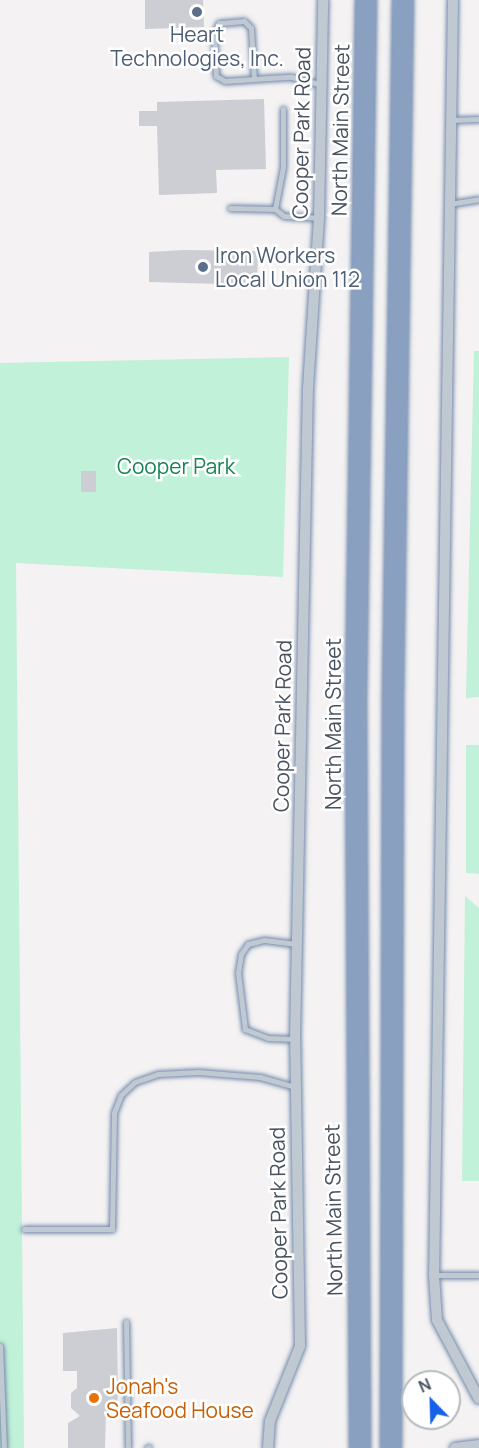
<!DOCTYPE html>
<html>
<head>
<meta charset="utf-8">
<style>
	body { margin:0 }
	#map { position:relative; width:479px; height:1448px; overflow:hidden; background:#f4f2f2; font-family:Manrope,sans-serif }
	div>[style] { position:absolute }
	.green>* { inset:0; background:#c1f1d8 }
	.building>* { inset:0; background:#ccced4 }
	.roads { filter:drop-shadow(0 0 2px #748bad) drop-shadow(0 0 2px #748bad) }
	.lane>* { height:5px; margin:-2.5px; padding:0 2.5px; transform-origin:2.5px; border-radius:2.5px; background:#c0c8d1 }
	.street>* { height:10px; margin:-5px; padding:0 5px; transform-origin:5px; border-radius:5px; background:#c0c8d1 }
	.highway>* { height:20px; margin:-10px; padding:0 10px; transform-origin:10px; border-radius:10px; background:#89a0c1 }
	.dots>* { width:16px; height:16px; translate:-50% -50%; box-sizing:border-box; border:3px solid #fff; border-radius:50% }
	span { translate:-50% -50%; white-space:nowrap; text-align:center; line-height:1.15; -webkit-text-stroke:5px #fff; paint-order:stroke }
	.service-label { font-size:21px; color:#4e5e75 }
	.left { translate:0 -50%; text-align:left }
	.street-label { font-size:21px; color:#495360 }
	.park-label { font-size:21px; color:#168557 }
	.food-label { font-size:21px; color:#c56008 }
	.north { position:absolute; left:401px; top:1370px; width:60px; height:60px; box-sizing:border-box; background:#fff; border:2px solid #b6babf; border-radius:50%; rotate:337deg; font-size:16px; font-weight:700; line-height:24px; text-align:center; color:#495360 }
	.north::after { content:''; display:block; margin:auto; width:21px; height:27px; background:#1661ea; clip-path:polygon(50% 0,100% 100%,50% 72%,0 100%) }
</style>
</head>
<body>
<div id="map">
	<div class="green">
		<div style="clip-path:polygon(474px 351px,479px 351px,479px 697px,466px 698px)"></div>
		<div style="clip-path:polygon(289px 357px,283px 577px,16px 563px,24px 1448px,0 1448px,0 363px)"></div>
		<div style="clip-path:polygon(466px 745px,479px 745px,479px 874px,466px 873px)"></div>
		<div style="clip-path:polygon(465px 896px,479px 908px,479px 1181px,462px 1181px)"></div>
	</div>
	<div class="building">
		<div style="clip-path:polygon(145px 0,203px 0,204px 27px,145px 29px)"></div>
		<div style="clip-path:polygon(264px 99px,266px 169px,216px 170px,217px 193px,159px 195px,157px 126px,139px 126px,139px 111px,157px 111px,157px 102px)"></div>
		<div style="clip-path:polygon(185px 250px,258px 251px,257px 285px,149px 282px,149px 252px)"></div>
		<div style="clip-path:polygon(81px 471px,96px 471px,96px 492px,81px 492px)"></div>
		<div style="clip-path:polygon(117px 1328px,118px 1396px,116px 1412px,106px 1412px,105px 1448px,68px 1448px,68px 1423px,80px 1416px,71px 1408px,71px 1393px,77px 1388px,77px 1371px,63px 1371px,63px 1333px)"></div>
	</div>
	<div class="roads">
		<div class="lane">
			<div style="left:254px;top:79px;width:51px;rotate:-93.4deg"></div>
			<div style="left:251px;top:28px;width:10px;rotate:-135deg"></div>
			<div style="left:244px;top:21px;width:25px;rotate:175deg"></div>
			<div style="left:219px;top:23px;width:11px;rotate:117deg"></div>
			<div style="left:214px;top:33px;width:43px;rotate:87.3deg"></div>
			<div style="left:216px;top:76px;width:10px;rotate:29deg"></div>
			<div style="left:225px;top:81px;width:44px;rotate:-3.9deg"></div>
			<div style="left:269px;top:78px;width:22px;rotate:-3deg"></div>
			<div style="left:291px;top:77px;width:32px;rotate:14deg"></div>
			<div style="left:283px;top:109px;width:58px;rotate:90deg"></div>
			<div style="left:283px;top:167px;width:43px;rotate:100.8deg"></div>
			<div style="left:275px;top:209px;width:11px;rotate:38deg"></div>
			<div style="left:284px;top:216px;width:35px;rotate:3deg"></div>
			<div style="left:451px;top:120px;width:28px;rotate:-2deg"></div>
			<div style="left:449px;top:204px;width:30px;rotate:-9deg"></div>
			<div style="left:230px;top:208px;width:45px;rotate:1.3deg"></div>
			<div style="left:295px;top:1039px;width:27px;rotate:-178deg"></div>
			<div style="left:268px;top:1038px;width:25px;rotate:-159deg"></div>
			<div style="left:245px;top:1029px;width:56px;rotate:-97.1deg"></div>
			<div style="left:238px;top:973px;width:19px;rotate:-81deg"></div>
			<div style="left:241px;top:954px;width:12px;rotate:-55deg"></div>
			<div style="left:248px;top:944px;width:16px;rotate:-14deg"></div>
			<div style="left:264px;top:940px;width:33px;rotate:7deg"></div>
			<div style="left:24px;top:1229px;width:88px"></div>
			<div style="left:112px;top:1229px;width:116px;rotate:-89deg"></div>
			<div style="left:114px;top:1113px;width:19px;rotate:-69deg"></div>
			<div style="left:121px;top:1095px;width:19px;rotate:-43deg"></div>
			<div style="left:135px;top:1082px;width:24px;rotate:-19deg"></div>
			<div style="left:158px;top:1074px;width:40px;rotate:-2.9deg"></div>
			<div style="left:198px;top:1072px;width:62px;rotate:4.6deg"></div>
			<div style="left:260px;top:1077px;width:37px;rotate:16deg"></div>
			<div style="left:434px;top:1275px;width:45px"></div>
			<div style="left:126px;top:1322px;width:126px;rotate:89.1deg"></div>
			<div style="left:0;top:1346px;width:102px;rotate:87.8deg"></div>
			<div style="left:147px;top:1448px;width:2px;rotate:-27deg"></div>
		</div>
		<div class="street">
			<div style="left:453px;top:0;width:1275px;rotate:90.85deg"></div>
			<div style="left:434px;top:1275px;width:45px;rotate:86.2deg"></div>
			<div style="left:437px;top:1320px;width:89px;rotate:62deg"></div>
			<div style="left:268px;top:1448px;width:27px;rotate:-86deg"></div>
			<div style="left:270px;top:1421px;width:81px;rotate:-68.2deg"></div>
			<div style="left:300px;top:1346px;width:307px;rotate:-90.9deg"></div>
			<div style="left:295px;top:1039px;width:651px;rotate:-88.86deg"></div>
			<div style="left:308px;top:388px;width:170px;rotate:-86.3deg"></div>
			<div style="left:319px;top:218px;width:218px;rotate:-88.9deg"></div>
			<div style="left:455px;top:1448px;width:24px;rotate:-7deg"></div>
		</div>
		<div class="highway">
			<div style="left:360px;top:1448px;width:751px;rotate:-90.31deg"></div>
			<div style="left:356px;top:697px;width:697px;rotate:-89.18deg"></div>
			<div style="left:391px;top:1448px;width:751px;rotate:-89.85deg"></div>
			<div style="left:393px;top:697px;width:697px;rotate:-89.18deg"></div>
		</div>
	</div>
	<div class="dots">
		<div style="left:197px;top:12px;background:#5c6f8a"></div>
		<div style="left:203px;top:267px;background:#5c6f8a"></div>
		<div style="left:94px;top:1398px;background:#e8710a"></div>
	</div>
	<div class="service-label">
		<span style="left:197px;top:46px">Heart<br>Technologies, Inc.</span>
		<span class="left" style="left:215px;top:267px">Iron Workers<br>Local Union 112</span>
	</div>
	<div class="street-label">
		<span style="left:340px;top:130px;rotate:-89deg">North Main Street</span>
		<span style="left:301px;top:133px;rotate:-89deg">Cooper Park Road</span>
		<span style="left:333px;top:724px;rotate:-90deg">North Main Street</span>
		<span style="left:282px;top:726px;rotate:-89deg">Cooper Park Road</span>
		<span style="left:333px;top:1210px;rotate:-91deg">North Main Street</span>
		<span style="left:278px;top:1213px;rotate:-91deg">Cooper Park Road</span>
	</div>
	<div class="park-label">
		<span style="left:176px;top:466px">Cooper Park</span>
	</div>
	<div class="food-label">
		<span class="left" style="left:106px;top:1398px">Jonah's<br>Seafood House</span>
	</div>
	<div class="north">N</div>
</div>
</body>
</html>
